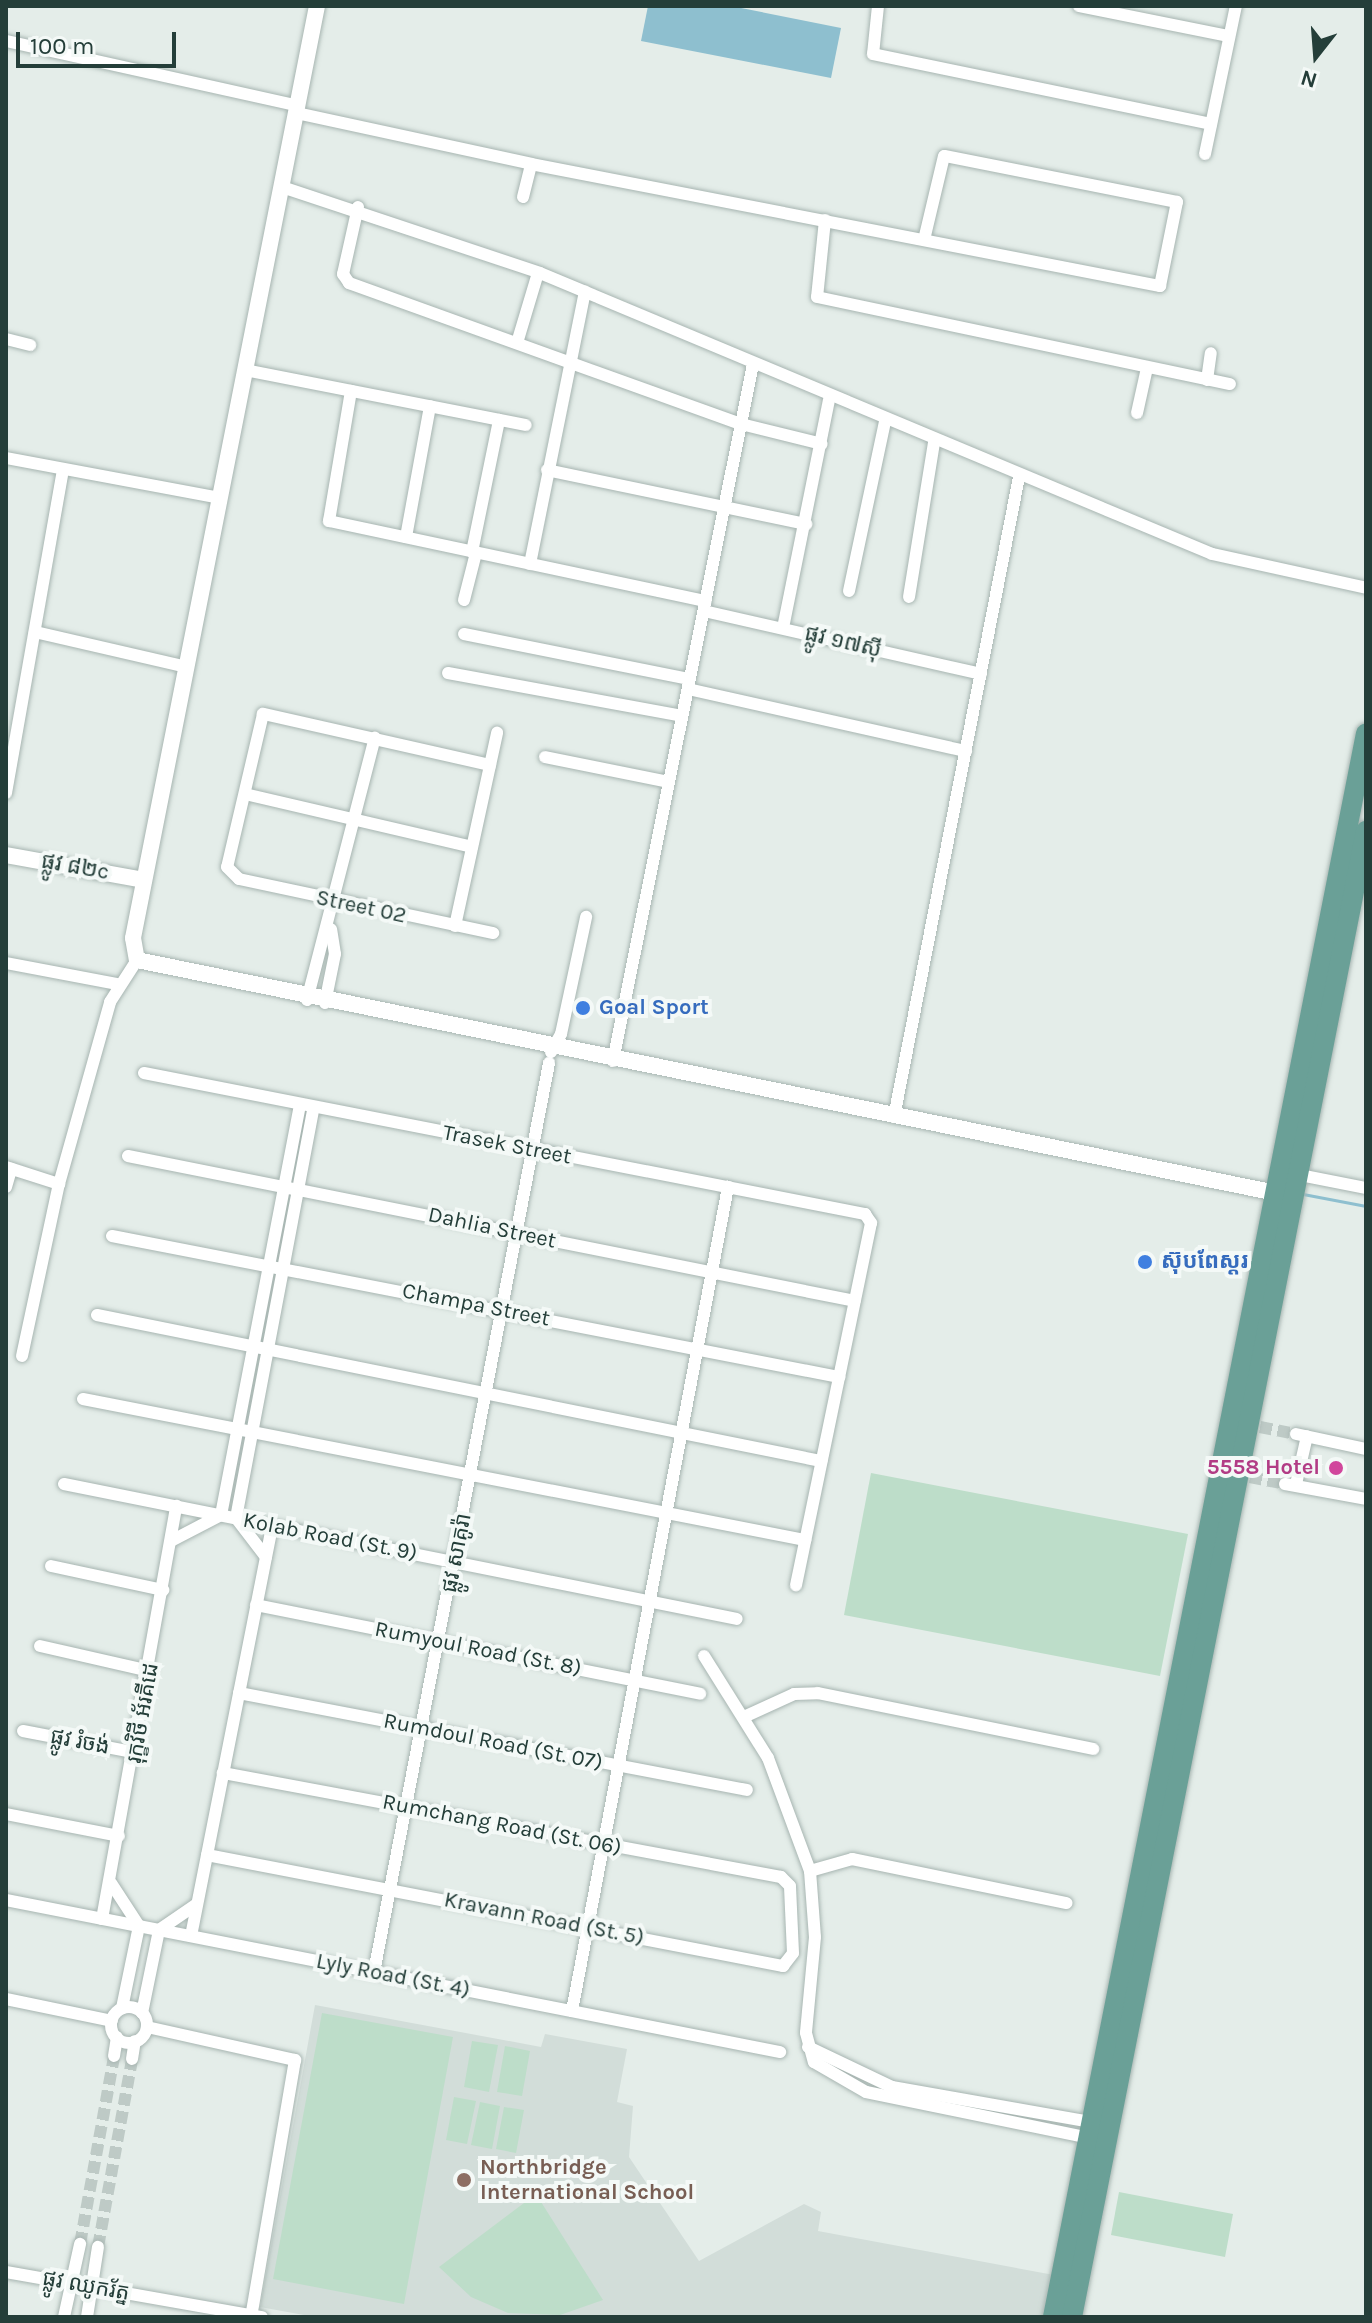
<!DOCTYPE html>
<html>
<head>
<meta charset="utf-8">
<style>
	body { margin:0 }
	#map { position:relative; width:1372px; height:2323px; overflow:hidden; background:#e4ede9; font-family:Karla,"Noto Sans Khmer",sans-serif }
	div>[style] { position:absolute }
	.built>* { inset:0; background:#d2ddd9 }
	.green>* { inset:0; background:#bdddc9 }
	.water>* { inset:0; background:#8ebfcf }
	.stream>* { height:3px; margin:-1.5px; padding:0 1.5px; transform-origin:1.5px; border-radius:1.5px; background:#8ebfcf }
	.minor-tunnel>* { height:12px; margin-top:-6px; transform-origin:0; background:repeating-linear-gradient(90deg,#becac6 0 12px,transparent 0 18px) }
	.roads { filter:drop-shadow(0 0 2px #a7b5b1) drop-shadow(0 0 2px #a7b5b1) }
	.minor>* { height:12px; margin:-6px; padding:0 6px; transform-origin:6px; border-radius:6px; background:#fff }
	.minor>.ring { margin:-6px; padding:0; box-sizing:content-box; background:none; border:12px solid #fff; border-radius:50% }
	.tertiary>* { height:16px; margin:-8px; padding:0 8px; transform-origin:8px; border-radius:8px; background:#fff }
	.primary>* { height:20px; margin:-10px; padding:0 10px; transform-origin:10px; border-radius:10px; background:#6aa097 }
	.dots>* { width:22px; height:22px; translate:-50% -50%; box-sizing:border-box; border:4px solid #f4f9f7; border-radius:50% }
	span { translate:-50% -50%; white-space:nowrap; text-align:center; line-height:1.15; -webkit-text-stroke:8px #f4f9f7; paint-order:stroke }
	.street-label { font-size:22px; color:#243e39 }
	.shop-label { font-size:22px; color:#366cbe; font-weight:700 }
	.left { translate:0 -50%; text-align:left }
	.hotel-label { font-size:22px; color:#b23c85; font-weight:700 }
	.right { translate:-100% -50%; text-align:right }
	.education-label { font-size:22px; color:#785e54; font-weight:700 }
	.frame { position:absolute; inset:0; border:8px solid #243e39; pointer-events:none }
	.north { position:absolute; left:1276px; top:16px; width:80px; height:80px; -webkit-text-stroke:6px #f4f9f7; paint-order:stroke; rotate:197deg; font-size:22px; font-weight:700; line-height:32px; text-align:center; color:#243e39 }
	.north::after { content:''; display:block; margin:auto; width:28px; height:36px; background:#243e39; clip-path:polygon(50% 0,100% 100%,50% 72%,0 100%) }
	.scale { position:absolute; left:16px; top:32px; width:160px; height:36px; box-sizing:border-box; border:4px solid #243e39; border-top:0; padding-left:10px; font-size:24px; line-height:28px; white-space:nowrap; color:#243e39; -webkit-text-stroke:6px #f4f9f7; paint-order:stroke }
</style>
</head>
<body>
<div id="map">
	<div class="built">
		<div style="clip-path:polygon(315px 2005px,541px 2047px,545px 2034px,627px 2049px,617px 2102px,633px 2106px,629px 2157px,699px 2261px,804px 2204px,821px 2212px,818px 2231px,1054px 2275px,1045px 2317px,315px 2317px,260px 2307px)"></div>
	</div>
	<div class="green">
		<div style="clip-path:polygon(871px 1473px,1188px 1534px,1160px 1676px,844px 1615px)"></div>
		<div style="clip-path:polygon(322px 2013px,453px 2037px,404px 2304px,273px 2279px)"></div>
		<div style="clip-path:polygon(472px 2041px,498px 2045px,489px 2092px,464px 2087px)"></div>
		<div style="clip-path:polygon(505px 2046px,530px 2051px,522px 2096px,497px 2092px)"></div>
		<div style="clip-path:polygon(454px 2097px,476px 2101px,467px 2144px,446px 2140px)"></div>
		<div style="clip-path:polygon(480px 2102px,500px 2106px,492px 2149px,471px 2145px)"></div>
		<div style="clip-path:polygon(504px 2107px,524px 2110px,516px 2153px,496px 2149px)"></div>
		<div style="clip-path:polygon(1119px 2192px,1233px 2214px,1225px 2257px,1111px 2235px)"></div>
		<div style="clip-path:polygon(536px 2194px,603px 2300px,560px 2315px,508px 2313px,471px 2297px,439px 2267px)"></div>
	</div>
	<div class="water">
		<div style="clip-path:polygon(648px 6px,731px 6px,841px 28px,831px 78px,641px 41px)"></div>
	</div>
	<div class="stream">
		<div style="left:1303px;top:1194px;width:64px;rotate:10.8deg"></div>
	</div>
	<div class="minor-tunnel">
		<div style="left:1260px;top:1427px;width:37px;rotate:11deg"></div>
		<div style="left:1250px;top:1477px;width:36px;rotate:11deg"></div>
		<div style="left:80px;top:2244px;width:191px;rotate:-79.7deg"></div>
		<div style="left:98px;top:2247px;width:191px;rotate:-79.7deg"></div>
	</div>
	<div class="roads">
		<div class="minor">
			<div style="left:878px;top:6px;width:48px;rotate:95.9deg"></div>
			<div style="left:873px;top:54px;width:345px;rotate:11.7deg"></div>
			<div style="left:1079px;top:6px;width:152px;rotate:11.4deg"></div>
			<div style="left:6px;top:41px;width:299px;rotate:12.5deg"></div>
			<div style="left:296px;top:113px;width:240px;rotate:12.2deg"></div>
			<div style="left:531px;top:164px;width:641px;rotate:10.98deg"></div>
			<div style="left:1160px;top:286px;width:86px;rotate:-78.6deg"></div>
			<div style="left:1177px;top:202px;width:237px;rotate:-168.8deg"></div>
			<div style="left:944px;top:156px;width:86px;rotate:103.4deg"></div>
			<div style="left:1205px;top:154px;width:151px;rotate:-78.2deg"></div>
			<div style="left:282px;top:187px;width:272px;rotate:18.4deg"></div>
			<div style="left:540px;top:273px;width:728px;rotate:22.69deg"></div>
			<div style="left:1212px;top:554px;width:158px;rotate:12.4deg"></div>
			<div style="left:523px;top:197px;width:34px;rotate:-76deg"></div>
			<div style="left:358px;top:207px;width:69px;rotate:102.6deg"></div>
			<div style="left:343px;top:274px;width:11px;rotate:56deg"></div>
			<div style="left:349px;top:283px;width:417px;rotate:19.8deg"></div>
			<div style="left:741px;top:424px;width:83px;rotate:13.9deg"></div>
			<div style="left:825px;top:220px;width:77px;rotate:95.9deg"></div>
			<div style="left:817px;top:297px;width:422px;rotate:11.9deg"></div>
			<div style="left:6px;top:339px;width:25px;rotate:14deg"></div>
			<div style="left:517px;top:343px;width:73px;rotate:-73.3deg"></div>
			<div style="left:245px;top:370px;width:286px;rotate:11.1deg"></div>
			<div style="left:1207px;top:380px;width:27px;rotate:-82deg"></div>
			<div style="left:351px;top:391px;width:132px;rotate:99.6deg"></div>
			<div style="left:329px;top:521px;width:385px;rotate:12deg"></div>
			<div style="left:1137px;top:413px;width:46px;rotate:-77.5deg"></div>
			<div style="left:6px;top:458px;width:218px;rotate:10.6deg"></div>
			<div style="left:547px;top:470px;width:265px;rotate:11.8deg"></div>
			<div style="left:406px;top:537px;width:133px;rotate:-79.6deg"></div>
			<div style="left:472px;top:552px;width:135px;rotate:-78.4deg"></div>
			<div style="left:530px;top:564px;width:278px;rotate:-78.6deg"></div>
			<div style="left:849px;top:591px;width:174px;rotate:-78deg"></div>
			<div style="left:909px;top:597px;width:157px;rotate:-80.8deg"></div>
			<div style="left:464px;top:600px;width:49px;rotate:-75.7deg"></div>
			<div style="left:704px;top:611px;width:284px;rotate:12.8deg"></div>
			<div style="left:783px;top:628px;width:233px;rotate:-78.6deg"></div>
			<div style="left:35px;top:632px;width:156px;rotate:13deg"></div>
			<div style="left:464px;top:634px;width:230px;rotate:11.3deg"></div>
			<div style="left:448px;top:673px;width:238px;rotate:10.4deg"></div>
			<div style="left:688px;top:689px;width:285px;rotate:12.6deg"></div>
			<div style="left:545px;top:757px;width:126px;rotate:11.4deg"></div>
			<div style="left:490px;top:765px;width:233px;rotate:-167.3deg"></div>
			<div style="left:263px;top:714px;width:157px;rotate:103.2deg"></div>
			<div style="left:227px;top:867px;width:17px;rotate:45deg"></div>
			<div style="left:239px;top:879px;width:260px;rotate:12deg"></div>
			<div style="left:6px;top:793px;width:328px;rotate:-80deg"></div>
			<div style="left:245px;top:794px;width:233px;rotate:13.1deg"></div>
			<div style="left:455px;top:926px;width:198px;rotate:-77.7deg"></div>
			<div style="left:6px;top:963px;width:113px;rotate:10.7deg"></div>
			<div style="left:307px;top:1000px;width:271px;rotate:-75.5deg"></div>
			<div style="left:325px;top:1003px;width:50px;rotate:-78.5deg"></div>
			<div style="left:335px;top:954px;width:25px;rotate:-99deg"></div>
			<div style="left:551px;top:1052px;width:21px;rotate:-61deg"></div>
			<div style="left:561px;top:1034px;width:120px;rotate:-77.9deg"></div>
			<div style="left:613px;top:1061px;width:711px;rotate:-78.64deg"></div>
			<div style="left:144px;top:1073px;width:735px;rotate:11.07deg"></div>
			<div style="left:865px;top:1214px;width:11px;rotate:56deg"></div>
			<div style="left:871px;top:1223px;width:370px;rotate:101.7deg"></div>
			<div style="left:894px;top:1117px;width:652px;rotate:-78.95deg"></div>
			<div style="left:128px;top:1156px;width:741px;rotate:11.28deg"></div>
			<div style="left:6px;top:1167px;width:56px;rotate:17.8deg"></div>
			<div style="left:1295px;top:1174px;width:72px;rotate:11.2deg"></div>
			<div style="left:6px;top:1187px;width:19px;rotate:-74deg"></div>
			<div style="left:112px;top:1236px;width:741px;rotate:10.98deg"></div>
			<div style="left:97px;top:1315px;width:739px;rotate:11.4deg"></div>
			<div style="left:22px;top:1356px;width:176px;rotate:-77.9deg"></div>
			<div style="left:59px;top:1184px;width:189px;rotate:-74.3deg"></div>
			<div style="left:110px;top:1002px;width:50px;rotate:-57.3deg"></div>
			<div style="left:83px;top:1399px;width:736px;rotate:11.05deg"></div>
			<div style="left:1296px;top:1434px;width:72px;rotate:12.1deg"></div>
			<div style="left:64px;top:1484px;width:686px;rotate:11.34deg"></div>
			<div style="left:1285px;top:1484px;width:82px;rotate:10.5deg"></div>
			<div style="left:1296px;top:1484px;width:49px;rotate:-77.1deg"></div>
			<div style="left:171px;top:1541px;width:56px;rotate:-27.5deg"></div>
			<div style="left:221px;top:1515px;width:418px;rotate:-79.1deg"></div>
			<div style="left:266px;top:1557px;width:49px;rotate:-127.6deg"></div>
			<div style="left:236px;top:1518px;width:418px;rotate:-79.3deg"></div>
			<div style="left:51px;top:1566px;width:115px;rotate:12.1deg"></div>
			<div style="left:256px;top:1605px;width:453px;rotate:11.3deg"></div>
			<div style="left:40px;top:1646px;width:113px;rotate:12.8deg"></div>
			<div style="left:704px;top:1656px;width:120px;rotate:57.9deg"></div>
			<div style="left:768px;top:1758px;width:121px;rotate:69.6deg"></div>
			<div style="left:810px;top:1871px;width:66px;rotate:85.7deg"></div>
			<div style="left:815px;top:1937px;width:96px;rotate:95.4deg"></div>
			<div style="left:806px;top:2033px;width:30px;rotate:75deg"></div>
			<div style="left:814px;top:2062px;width:60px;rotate:30deg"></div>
			<div style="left:866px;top:2092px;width:234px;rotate:11.6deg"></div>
			<div style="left:239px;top:1693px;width:517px;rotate:10.81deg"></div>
			<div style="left:746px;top:1716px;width:53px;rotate:-24.6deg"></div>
			<div style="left:794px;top:1694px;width:24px;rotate:-2deg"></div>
			<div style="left:818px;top:1693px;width:281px;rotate:11.5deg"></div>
			<div style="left:23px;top:1731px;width:116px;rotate:10.9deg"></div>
			<div style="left:6px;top:1814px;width:115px;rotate:11deg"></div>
			<div style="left:207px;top:1855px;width:587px;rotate:10.91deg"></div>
			<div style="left:783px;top:1966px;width:16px;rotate:-52deg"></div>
			<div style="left:793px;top:1953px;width:67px;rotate:-92.6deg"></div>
			<div style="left:790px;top:1886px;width:13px;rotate:-135deg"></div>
			<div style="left:781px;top:1877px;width:568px;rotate:-169.44deg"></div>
			<div style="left:810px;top:1871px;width:44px;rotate:-15.9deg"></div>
			<div style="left:852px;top:1859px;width:219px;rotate:11.6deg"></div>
			<div style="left:111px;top:1883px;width:51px;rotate:56.9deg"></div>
			<div style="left:139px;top:1926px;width:84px;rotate:101.7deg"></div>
			<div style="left:6px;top:1900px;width:789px;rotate:11.11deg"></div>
			<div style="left:102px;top:1919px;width:420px;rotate:-79.8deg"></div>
			<div style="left:191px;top:1936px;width:418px;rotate:-78.8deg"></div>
			<div style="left:374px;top:1972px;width:926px;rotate:-79.1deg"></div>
			<div style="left:6px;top:1999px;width:108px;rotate:11.7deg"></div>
			<div class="ring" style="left:111px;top:2007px;width:24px;height:24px"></div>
			<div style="left:572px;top:2011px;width:839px;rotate:-79.28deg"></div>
			<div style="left:142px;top:2013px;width:85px;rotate:-78.4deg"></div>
			<div style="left:159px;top:1930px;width:46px;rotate:-34.4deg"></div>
			<div style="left:147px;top:2027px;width:152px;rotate:12.6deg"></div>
			<div style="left:295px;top:2060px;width:261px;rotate:99.7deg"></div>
			<div style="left:808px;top:2047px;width:93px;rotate:25.5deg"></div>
			<div style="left:892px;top:2087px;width:207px;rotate:10deg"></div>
			<div style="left:114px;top:2056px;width:19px;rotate:-81deg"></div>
			<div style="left:132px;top:2059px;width:18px;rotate:-81deg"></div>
			<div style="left:6px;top:2272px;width:260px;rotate:10deg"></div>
			<div style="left:64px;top:2317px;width:75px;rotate:-77.6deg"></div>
			<div style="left:87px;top:2317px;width:71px;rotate:-81.1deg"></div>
		</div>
		<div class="tertiary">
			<div style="left:317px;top:6px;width:950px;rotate:101.17deg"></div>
			<div style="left:133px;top:938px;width:22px;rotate:80deg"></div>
			<div style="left:137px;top:960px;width:1173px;rotate:11.56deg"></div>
			<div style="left:6px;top:855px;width:140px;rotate:10.3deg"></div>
		</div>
		<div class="primary">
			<div style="left:1053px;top:2317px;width:1614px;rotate:-78.82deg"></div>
			<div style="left:1072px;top:2317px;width:1515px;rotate:-78.81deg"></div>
		</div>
	</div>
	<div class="dots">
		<div style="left:583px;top:1008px;background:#3f7fe0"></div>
		<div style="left:1145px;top:1262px;background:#3f7fe0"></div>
		<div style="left:1336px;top:1468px;background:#d1479c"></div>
		<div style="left:464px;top:2180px;background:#8d6e63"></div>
	</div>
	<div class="street-label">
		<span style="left:843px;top:642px;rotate:13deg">ផ្លូវ ១៧ស៊ី</span>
		<span style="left:75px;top:867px;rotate:10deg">ផ្លូវ ៨២c</span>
		<span style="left:361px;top:907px;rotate:12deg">Street 02</span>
		<span style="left:507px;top:1145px;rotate:11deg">Trasek Street</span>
		<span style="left:492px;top:1228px;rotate:12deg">Dahlia Street</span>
		<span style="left:476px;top:1305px;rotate:11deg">Champa Street</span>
		<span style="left:330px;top:1537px;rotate:11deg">Kolab Road (St. 9)</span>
		<span style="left:457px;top:1553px;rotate:-79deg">ផ្លូវ សាគូរ៉ា</span>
		<span style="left:478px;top:1649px;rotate:11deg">Rumyoul Road (St. 8)</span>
		<span style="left:143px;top:1713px;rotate:-80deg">រុក្ខវិថី អ័រគីដេ</span>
		<span style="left:80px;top:1742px;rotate:11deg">ផ្លូវ រំចង់</span>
		<span style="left:493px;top:1742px;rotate:11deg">Rumdoul Road (St. 07)</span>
		<span style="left:502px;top:1825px;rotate:11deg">Rumchang Road (St. 06)</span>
		<span style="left:544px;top:1919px;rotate:11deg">Kravann Road (St. 5)</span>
		<span style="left:393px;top:1976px;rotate:11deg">Lyly Road (St. 4)</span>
		<span style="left:86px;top:2286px;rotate:10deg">ផ្លូវ ឈូករ័ត្ន</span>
	</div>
	<div class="shop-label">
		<span class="left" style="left:599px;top:1008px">Goal Sport</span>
		<span class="left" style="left:1161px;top:1262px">ស៊ុបពែស្តរ</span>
	</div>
	<div class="hotel-label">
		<span class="right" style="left:1320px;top:1468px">5558 Hotel</span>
	</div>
	<div class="education-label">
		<span class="left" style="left:480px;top:2180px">Northbridge<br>International School</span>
	</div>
	<div class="frame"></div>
	<div class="north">N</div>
	<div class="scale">100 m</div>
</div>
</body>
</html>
